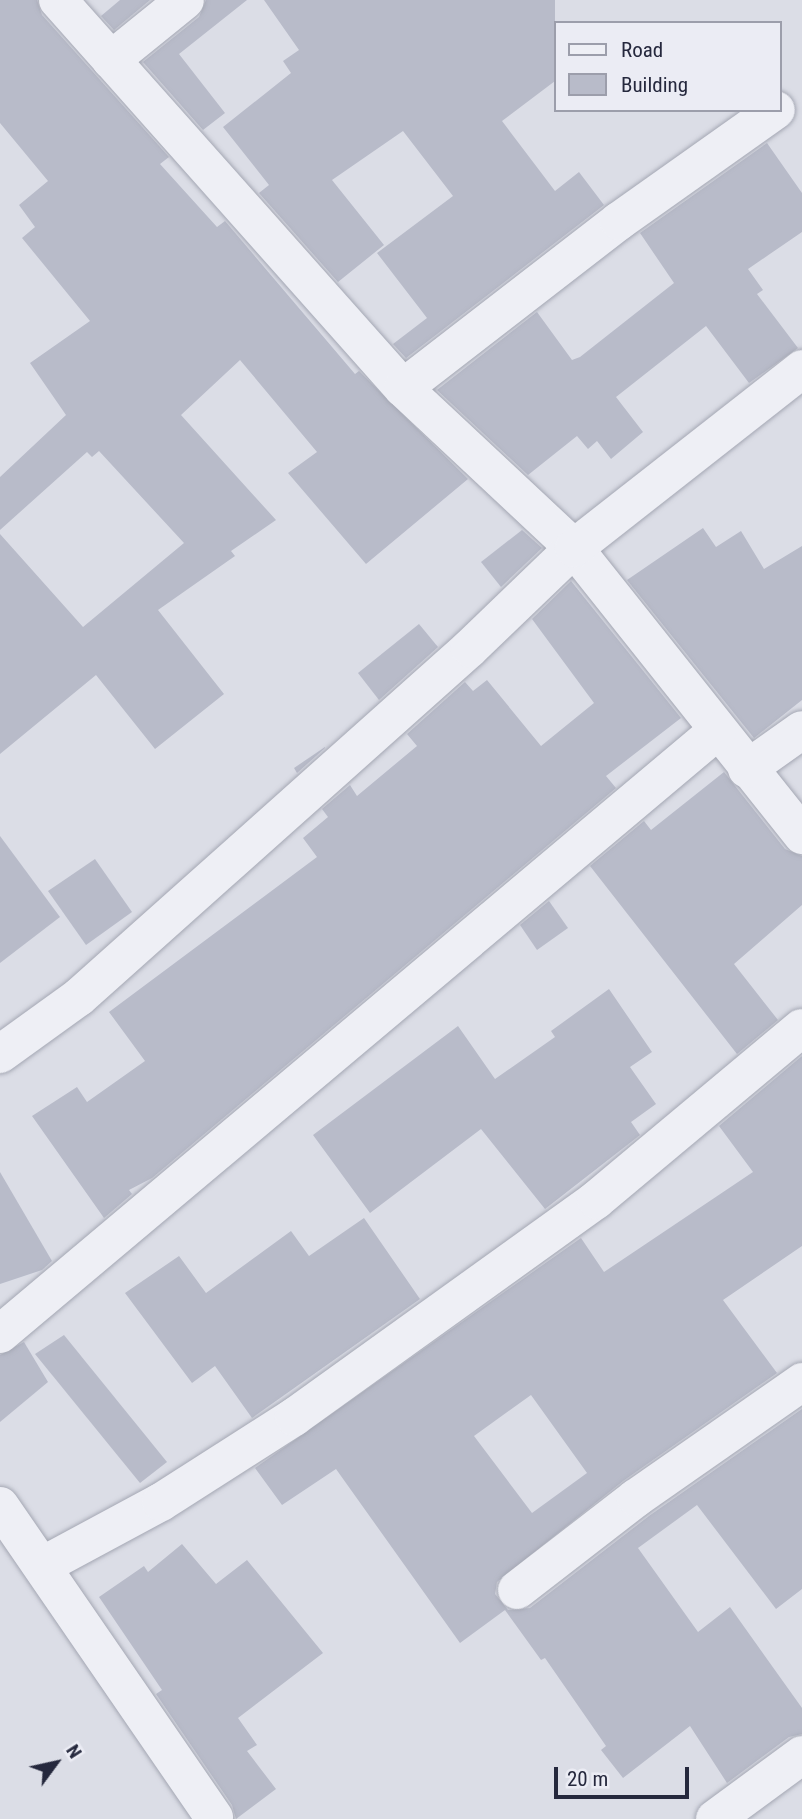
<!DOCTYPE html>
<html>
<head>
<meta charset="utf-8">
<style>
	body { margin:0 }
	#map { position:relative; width:802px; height:1819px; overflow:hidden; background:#dbdde6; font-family:"Roboto Condensed",sans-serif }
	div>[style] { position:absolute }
	.building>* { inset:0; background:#b8bbc9 }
	.roads { filter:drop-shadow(0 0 2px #a4a7b3) drop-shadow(0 0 2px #a4a7b3) }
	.street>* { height:38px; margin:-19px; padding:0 19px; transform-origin:19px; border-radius:19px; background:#eeeff5 }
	span { translate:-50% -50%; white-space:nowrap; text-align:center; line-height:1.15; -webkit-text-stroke:6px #ebecf4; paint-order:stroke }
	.legend { position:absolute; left:554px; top:21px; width:228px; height:91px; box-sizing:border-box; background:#ebecf4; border:2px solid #9c9eab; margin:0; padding:9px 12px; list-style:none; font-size:21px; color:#25283d }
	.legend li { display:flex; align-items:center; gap:14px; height:35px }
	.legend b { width:35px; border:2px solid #9c9eab }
	.north { position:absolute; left:21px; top:1728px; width:70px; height:70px; -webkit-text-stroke:5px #ebecf4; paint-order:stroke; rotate:57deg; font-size:19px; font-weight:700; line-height:28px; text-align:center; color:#25283d }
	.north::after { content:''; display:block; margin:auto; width:24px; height:32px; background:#25283d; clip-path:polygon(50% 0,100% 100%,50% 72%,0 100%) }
	.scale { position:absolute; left:554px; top:1767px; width:135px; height:32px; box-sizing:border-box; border:4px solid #25283d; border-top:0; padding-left:9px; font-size:21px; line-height:24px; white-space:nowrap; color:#25283d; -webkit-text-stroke:5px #ebecf4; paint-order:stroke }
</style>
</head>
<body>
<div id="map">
	<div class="building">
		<div style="clip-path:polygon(0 0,37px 0,42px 15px,169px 157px,160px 164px,217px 227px,225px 221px,355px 374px,359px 371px,468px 479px,366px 564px,288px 473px,317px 452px,240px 360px,181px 415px,276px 520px,231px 551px,235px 556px,158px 610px,224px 694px,155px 749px,96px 675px,0 754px,0 534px,83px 627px,184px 543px,99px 451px,92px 457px,87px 452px,0 530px,0 477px,66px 415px,30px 363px,90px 321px,22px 238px,35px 227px,19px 205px,48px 181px,0 123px)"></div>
		<div style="clip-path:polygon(120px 0,150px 0,114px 30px,101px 16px)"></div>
		<div style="clip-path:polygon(206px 0,247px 0,179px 54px,225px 113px,203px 130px,143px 62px,199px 17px)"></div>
		<div style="clip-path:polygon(264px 0,555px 0,555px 81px,502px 121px,555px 191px,579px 172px,604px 205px,406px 358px,393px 344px,427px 318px,377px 253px,453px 196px,403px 131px,332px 180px,384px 245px,338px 282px,259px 193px,269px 185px,223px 127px,291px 73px,283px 61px,299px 50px)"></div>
		<div style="clip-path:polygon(767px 143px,802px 193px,802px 232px,748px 269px,763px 290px,757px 294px,798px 348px,749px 383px,706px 326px,616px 397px,643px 432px,611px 459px,597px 441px,588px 449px,577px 436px,528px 475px,437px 390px,537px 312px,572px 360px,580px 357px,674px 283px,640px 233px)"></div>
		<div style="clip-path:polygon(703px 528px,716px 547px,741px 531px,764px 569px,802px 546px,802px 700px,754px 738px,627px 580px)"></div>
		<div style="clip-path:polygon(522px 530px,542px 548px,501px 587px,481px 562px)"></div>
		<div style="clip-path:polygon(571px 581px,681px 718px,606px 776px,616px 788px,152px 1178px,129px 1190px,132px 1194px,104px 1218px,32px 1116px,77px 1087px,87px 1102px,145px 1061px,109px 1012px,317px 857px,303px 838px,328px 817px,322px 809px,350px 785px,357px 796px,417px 746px,407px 734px,465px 682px,473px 691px,487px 680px,541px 746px,594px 703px,532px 619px)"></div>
		<div style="clip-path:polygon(419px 624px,438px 647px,379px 700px,358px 673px)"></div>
		<div style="clip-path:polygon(325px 747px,325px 748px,297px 773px,294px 768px)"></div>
		<div style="clip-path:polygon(724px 772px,785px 849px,802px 856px,802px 905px,734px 964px,778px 1020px,737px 1054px,590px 866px,644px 821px,651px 830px)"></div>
		<div style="clip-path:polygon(0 836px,60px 917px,0 963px)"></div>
		<div style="clip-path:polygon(95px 859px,132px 912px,86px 945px,48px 891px)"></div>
		<div style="clip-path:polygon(549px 901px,568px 928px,537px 950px,520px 925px)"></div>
		<div style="clip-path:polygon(609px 989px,652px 1052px,630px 1067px,656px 1104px,631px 1122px,640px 1135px,545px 1209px,481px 1129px,370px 1213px,313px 1135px,458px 1026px,495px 1079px,555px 1037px,551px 1031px)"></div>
		<div style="clip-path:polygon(evenodd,802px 1056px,802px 1246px,723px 1300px,777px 1373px,623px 1481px,497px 1582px,495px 1594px,508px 1610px,530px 1608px,649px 1516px,802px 1409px,802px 1589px,776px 1609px,697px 1505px,638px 1548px,698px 1632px,730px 1607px,802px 1708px,802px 1734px,789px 1737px,727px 1783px,690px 1726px,623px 1778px,601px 1750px,606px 1746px,545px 1658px,541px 1660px,505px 1610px,460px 1643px,336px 1469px,282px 1505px,255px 1468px,581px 1238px,604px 1272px,753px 1172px,719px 1126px,802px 1056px,531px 1395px,587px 1473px,532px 1513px,474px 1436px,531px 1395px)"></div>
		<div style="clip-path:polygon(0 1172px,52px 1261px,42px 1270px,0 1284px)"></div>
		<div style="clip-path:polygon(364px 1218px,420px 1299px,252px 1418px,215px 1366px,192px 1383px,125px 1293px,179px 1256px,206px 1293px,291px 1231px,309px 1256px)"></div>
		<div style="clip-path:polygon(64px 1335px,167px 1462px,140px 1483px,35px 1354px)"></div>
		<div style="clip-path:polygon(24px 1342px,48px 1382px,0 1422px,0 1355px)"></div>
		<div style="clip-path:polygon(182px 1544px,216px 1584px,247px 1560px,323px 1653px,238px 1718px,257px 1745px,247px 1751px,276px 1789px,236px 1819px,232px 1805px,156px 1694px,162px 1690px,99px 1597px,144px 1566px,148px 1572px)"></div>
	</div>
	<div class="roads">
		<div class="street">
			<div style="left:58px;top:0;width:519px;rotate:48.36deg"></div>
			<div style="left:403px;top:388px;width:234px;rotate:43.1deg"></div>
			<div style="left:574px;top:548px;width:367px;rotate:51.5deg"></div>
			<div style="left:111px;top:60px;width:95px;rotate:-39deg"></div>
			<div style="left:403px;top:388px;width:273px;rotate:-37.7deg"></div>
			<div style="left:619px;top:221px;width:192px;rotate:-35.3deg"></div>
			<div style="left:747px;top:769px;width:67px;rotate:-35.3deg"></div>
			<div style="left:0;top:1054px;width:97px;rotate:-35.8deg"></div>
			<div style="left:79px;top:997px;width:524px;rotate:-41.75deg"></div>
			<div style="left:470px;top:648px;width:144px;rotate:-43.9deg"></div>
			<div style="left:574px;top:548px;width:290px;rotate:-38.1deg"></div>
			<div style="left:0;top:1334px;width:937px;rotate:-40.06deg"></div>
			<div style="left:0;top:1506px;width:378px;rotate:55.5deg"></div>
			<div style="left:42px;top:1566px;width:135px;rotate:-28.3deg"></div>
			<div style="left:161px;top:1502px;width:158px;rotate:-32.6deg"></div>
			<div style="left:294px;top:1417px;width:372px;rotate:-35.7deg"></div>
			<div style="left:596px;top:1200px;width:268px;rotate:-39.9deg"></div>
			<div style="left:517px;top:1590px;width:150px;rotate:-37.7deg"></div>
			<div style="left:636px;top:1498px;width:203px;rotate:-34.9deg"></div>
			<div style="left:715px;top:1819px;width:108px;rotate:-36.3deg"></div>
		</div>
	</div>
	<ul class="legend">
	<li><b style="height:9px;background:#eeeff5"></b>Road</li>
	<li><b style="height:19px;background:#b8bbc9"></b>Building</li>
	</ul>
	<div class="north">N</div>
	<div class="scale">20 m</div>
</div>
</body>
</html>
